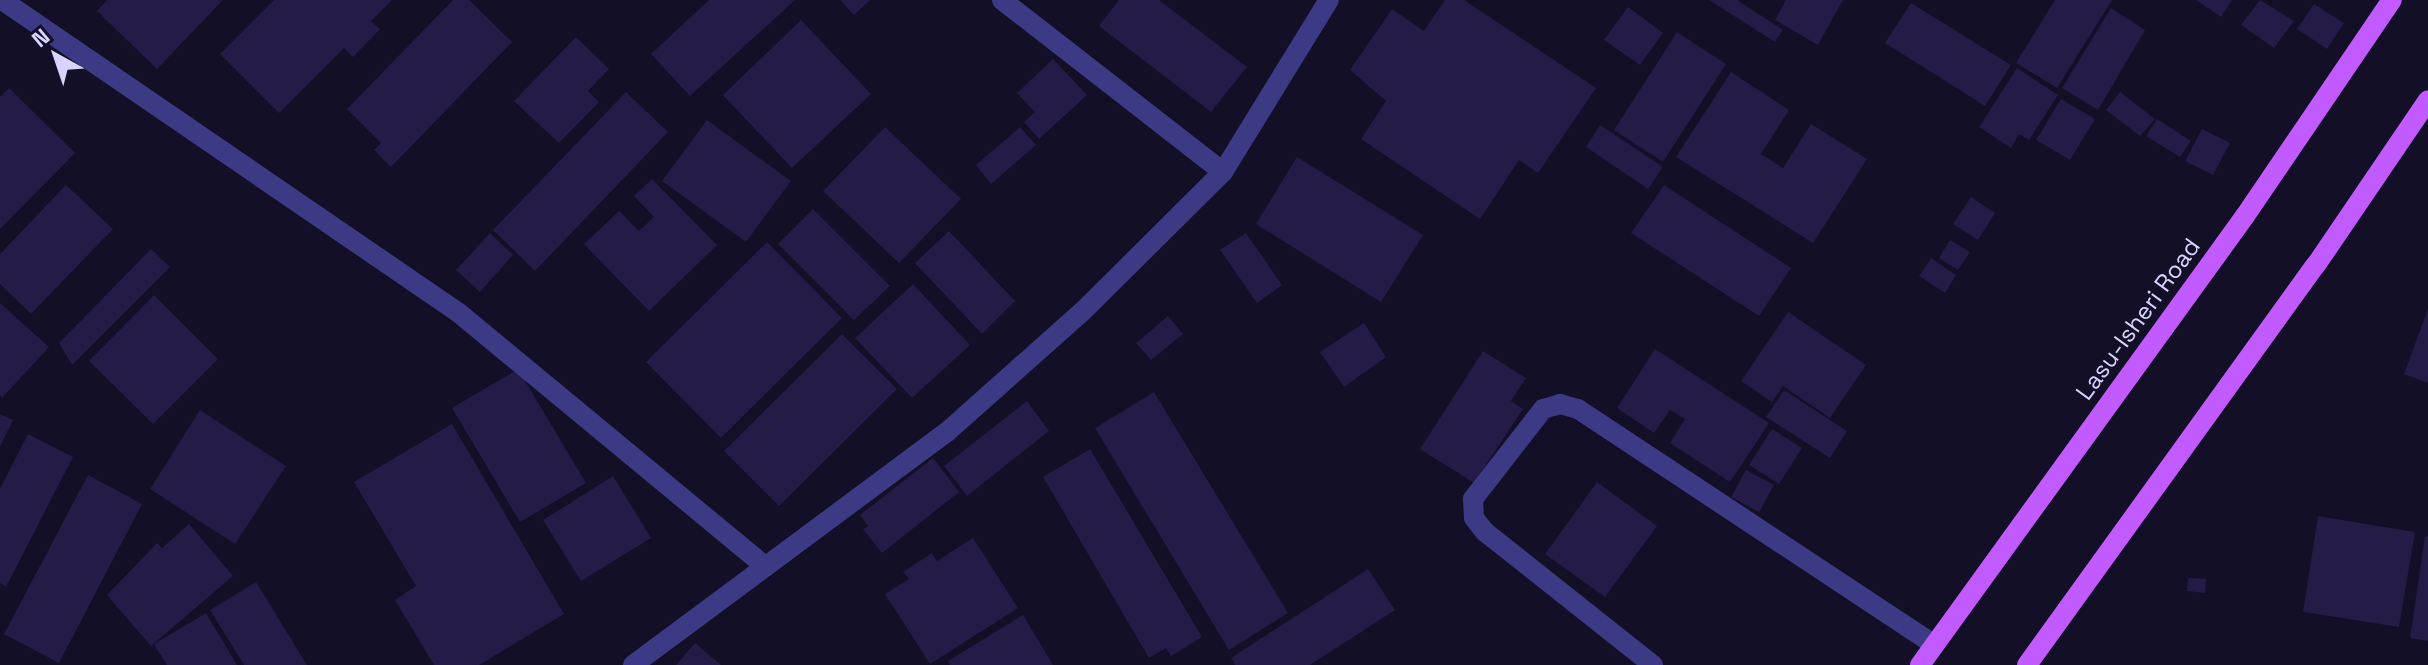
<!DOCTYPE html>
<html>
<head>
<meta charset="utf-8">
<style>
	body { margin:0 }
	#map { position:relative; width:2428px; height:665px; overflow:hidden; background:#130f26; font-family:"Space Grotesk",sans-serif }
	div>[style] { position:absolute }
	.building>* { inset:0; background:#241b47 }
	.service>* { height:20px; margin:-10px; padding:0 10px; transform-origin:10px; border-radius:10px; background:#3d3a85 }
	.minor>* { height:20px; margin:-10px; padding:0 10px; transform-origin:10px; border-radius:10px; background:#3d3a85 }
	.primary>* { height:20px; margin:-10px; padding:0 10px; transform-origin:10px; border-radius:10px; background:#c25bff }
	span { translate:-50% -50%; white-space:nowrap; text-align:center; line-height:1.15; -webkit-text-stroke:8px #130f26; paint-order:stroke }
	.street-label { font-size:24px; color:#d9d4ff }
	.north { position:absolute; left:16px; top:16px; width:80px; height:80px; -webkit-text-stroke:6px #130f26; paint-order:stroke; rotate:320deg; font-size:22px; font-weight:700; line-height:32px; text-align:center; color:#d9d4ff }
	.north::after { content:''; display:block; margin:auto; width:28px; height:36px; background:#d9d4ff; clip-path:polygon(50% 0,100% 100%,50% 72%,0 100%) }
</style>
</head>
<body>
<div id="map">
	<div class="building">
		<div style="clip-path:polygon(107px 0,223px 0,157px 69px,97px 11px)"></div>
		<div style="clip-path:polygon(274px 0,392px 0,371px 21px,380px 29px,353px 57px,344px 48px,279px 113px,220px 54px)"></div>
		<div style="clip-path:polygon(453px 0,469px 0,512px 42px,391px 167px,374px 150px,381px 143px,347px 109px)"></div>
		<div style="clip-path:polygon(709px 0,795px 0,690px 96px,651px 54px)"></div>
		<div style="clip-path:polygon(840px 0,870px 0,854px 15px)"></div>
		<div style="clip-path:polygon(1119px 0,1159px 0,1247px 67px,1211px 112px,1099px 26px)"></div>
		<div style="clip-path:polygon(1445px 0,1464px 0,1596px 88px,1538px 173px,1519px 160px,1480px 219px,1361px 139px,1386px 101px,1350px 70px,1392px 9px,1424px 31px)"></div>
		<div style="clip-path:polygon(1709px 0,1737px 0,1783px 30px,1775px 42px)"></div>
		<div style="clip-path:polygon(1786px 0,1843px 0,1818px 45px,1775px 20px)"></div>
		<div style="clip-path:polygon(2055px 0,2112px 0,2057px 88px,2016px 63px)"></div>
		<div style="clip-path:polygon(2196px 0,2232px 0,2221px 17px)"></div>
		<div style="clip-path:polygon(2260px 0,2294px 21px,2274px 48px,2241px 25px)"></div>
		<div style="clip-path:polygon(1911px 3px,2011px 65px,1985px 106px,1885px 43px)"></div>
		<div style="clip-path:polygon(2314px 4px,2344px 23px,2327px 49px,2297px 29px)"></div>
		<div style="clip-path:polygon(1628px 7px,1663px 33px,1640px 65px,1604px 40px)"></div>
		<div style="clip-path:polygon(2111px 8px,2145px 30px,2098px 110px,2062px 88px)"></div>
		<div style="clip-path:polygon(801px 20px,871px 94px,792px 168px,723px 95px)"></div>
		<div style="clip-path:polygon(1677px 32px,1726px 64px,1663px 162px,1614px 130px)"></div>
		<div style="clip-path:polygon(576px 37px,609px 69px,588px 91px,599px 102px,559px 143px,514px 101px)"></div>
		<div style="clip-path:polygon(1053px 59px,1087px 95px,1039px 139px,1024px 122px,1035px 112px,1017px 93px)"></div>
		<div style="clip-path:polygon(2017px 68px,2058px 95px,2029px 140px,2019px 134px,2011px 148px,1979px 127px)"></div>
		<div style="clip-path:polygon(1731px 72px,1789px 110px,1761px 154px,1783px 168px,1811px 124px,1867px 159px,1813px 243px,1676px 157px)"></div>
		<div style="clip-path:polygon(9px 88px,75px 153px,0 229px,0 97px)"></div>
		<div style="clip-path:polygon(626px 92px,668px 132px,535px 271px,493px 230px)"></div>
		<div style="clip-path:polygon(2120px 92px,2155px 119px,2140px 136px,2106px 110px)"></div>
		<div style="clip-path:polygon(2061px 99px,2095px 119px,2070px 160px,2036px 140px)"></div>
		<div style="clip-path:polygon(2157px 119px,2191px 141px,2180px 157px,2146px 136px)"></div>
		<div style="clip-path:polygon(707px 120px,791px 181px,746px 242px,662px 181px)"></div>
		<div style="clip-path:polygon(1600px 125px,1663px 167px,1648px 189px,1586px 147px)"></div>
		<div style="clip-path:polygon(885px 127px,961px 199px,899px 263px,823px 191px)"></div>
		<div style="clip-path:polygon(1020px 127px,1036px 145px,991px 184px,976px 165px)"></div>
		<div style="clip-path:polygon(2202px 129px,2230px 143px,2213px 175px,2185px 161px)"></div>
		<div style="clip-path:polygon(1297px 157px,1423px 235px,1381px 302px,1256px 224px)"></div>
		<div style="clip-path:polygon(652px 179px,717px 245px,649px 311px,584px 244px,619px 211px,639px 231px,654px 217px,634px 196px)"></div>
		<div style="clip-path:polygon(66px 185px,113px 229px,31px 314px,0 284px,0 254px)"></div>
		<div style="clip-path:polygon(1664px 185px,1791px 268px,1759px 316px,1631px 233px)"></div>
		<div style="clip-path:polygon(1971px 197px,1995px 213px,1978px 240px,1953px 224px)"></div>
		<div style="clip-path:polygon(813px 209px,890px 286px,854px 320px,778px 244px)"></div>
		<div style="clip-path:polygon(949px 231px,1015px 301px,982px 334px,915px 263px)"></div>
		<div style="clip-path:polygon(490px 233px,513px 255px,480px 292px,456px 270px)"></div>
		<div style="clip-path:polygon(1246px 233px,1282px 285px,1257px 303px,1220px 250px)"></div>
		<div style="clip-path:polygon(1950px 240px,1970px 252px,1958px 270px,1939px 258px)"></div>
		<div style="clip-path:polygon(767px 242px,842px 318px,721px 438px,646px 362px)"></div>
		<div style="clip-path:polygon(151px 249px,170px 267px,72px 365px,59px 343px)"></div>
		<div style="clip-path:polygon(1931px 258px,1956px 275px,1945px 293px,1919px 276px)"></div>
		<div style="clip-path:polygon(913px 284px,970px 345px,912px 398px,855px 338px)"></div>
		<div style="clip-path:polygon(154px 295px,218px 359px,153px 424px,89px 361px)"></div>
		<div style="clip-path:polygon(0 303px,49px 347px,2px 398px,0 395px)"></div>
		<div style="clip-path:polygon(2428px 309px,2428px 383px,2404px 374px)"></div>
		<div style="clip-path:polygon(1788px 312px,1866px 365px,1830px 418px,1783px 386px,1772px 402px,1741px 381px)"></div>
		<div style="clip-path:polygon(1168px 316px,1183px 334px,1151px 360px,1136px 343px)"></div>
		<div style="clip-path:polygon(1364px 323px,1386px 357px,1344px 387px,1320px 352px)"></div>
		<div style="clip-path:polygon(842px 334px,897px 389px,779px 506px,724px 451px)"></div>
		<div style="clip-path:polygon(1655px 349px,1769px 423px,1730px 482px,1670px 443px,1685px 419px,1670px 410px,1654px 433px,1617px 408px)"></div>
		<div style="clip-path:polygon(1483px 351px,1526px 378px,1511px 401px,1523px 409px,1474px 483px,1420px 449px)"></div>
		<div style="clip-path:polygon(518px 369px,586px 483px,520px 522px,452px 408px)"></div>
		<div style="clip-path:polygon(1784px 390px,1847px 431px,1830px 458px,1766px 417px)"></div>
		<div style="clip-path:polygon(1154px 392px,1288px 613px,1229px 650px,1095px 428px)"></div>
		<div style="clip-path:polygon(1027px 401px,1049px 431px,967px 496px,944px 466px)"></div>
		<div style="clip-path:polygon(200px 410px,286px 466px,235px 544px,150px 489px)"></div>
		<div style="clip-path:polygon(0 414px,13px 420px,0 446px)"></div>
		<div style="clip-path:polygon(452px 424px,564px 614px,479px 665px,434px 665px,395px 600px,416px 586px,354px 482px)"></div>
		<div style="clip-path:polygon(1772px 429px,1802px 448px,1779px 484px,1749px 465px)"></div>
		<div style="clip-path:polygon(28px 434px,73px 457px,6px 587px,0 583px,0 489px)"></div>
		<div style="clip-path:polygon(1090px 449px,1202px 637px,1171px 656px,1166px 648px,1149px 658px,1043px 477px)"></div>
		<div style="clip-path:polygon(933px 458px,959px 492px,882px 553px,863px 529px,868px 526px,860px 515px)"></div>
		<div style="clip-path:polygon(1746px 470px,1774px 485px,1759px 512px,1731px 497px)"></div>
		<div style="clip-path:polygon(88px 475px,142px 504px,59px 663px,4px 634px)"></div>
		<div style="clip-path:polygon(613px 476px,651px 538px,581px 581px,543px 520px)"></div>
		<div style="clip-path:polygon(1597px 482px,1657px 526px,1605px 597px,1545px 554px)"></div>
		<div style="clip-path:polygon(2318px 516px,2415px 532px,2399px 627px,2303px 612px)"></div>
		<div style="clip-path:polygon(189px 524px,233px 576px,151px 646px,107px 595px,157px 543px,162px 548px)"></div>
		<div style="clip-path:polygon(2425px 536px,2428px 537px,2428px 641px,2410px 638px)"></div>
		<div style="clip-path:polygon(973px 538px,1018px 608px,930px 664px,885px 594px,909px 579px,903px 572px,932px 553px,937px 561px)"></div>
		<div style="clip-path:polygon(1368px 569px,1395px 610px,1310px 665px,1235px 665px,1231px 658px)"></div>
		<div style="clip-path:polygon(2188px 578px,2206px 579px,2205px 593px,2187px 591px)"></div>
		<div style="clip-path:polygon(256px 582px,307px 665px,244px 665px,210px 610px)"></div>
		<div style="clip-path:polygon(206px 613px,237px 665px,167px 665px,154px 644px)"></div>
		<div style="clip-path:polygon(1023px 615px,1053px 665px,950px 665px,948px 661px)"></div>
		<div style="clip-path:polygon(695px 643px,721px 665px,676px 665px)"></div>
	</div>
	<div class="service">
		<div style="left:1653px;top:665px;width:214px;rotate:-141.6deg"></div>
		<div style="left:1485px;top:532px;width:18px;rotate:-128deg"></div>
		<div style="left:1474px;top:518px;width:19px;rotate:-93deg"></div>
		<div style="left:1473px;top:499px;width:114px;rotate:-52.1deg"></div>
		<div style="left:1543px;top:409px;width:18px;rotate:-16deg"></div>
		<div style="left:1560px;top:404px;width:19px;rotate:16deg"></div>
		<div style="left:1578px;top:409px;width:427px;rotate:33.5deg"></div>
	</div>
	<div class="minor">
		<div style="left:2px;top:0;width:554px;rotate:34.41deg"></div>
		<div style="left:459px;top:313px;width:398px;rotate:39.6deg"></div>
		<div style="left:1002px;top:0;width:280px;rotate:37.9deg"></div>
		<div style="left:633px;top:665px;width:391px;rotate:-36.6deg"></div>
		<div style="left:947px;top:432px;width:182px;rotate:-41.7deg"></div>
		<div style="left:1083px;top:311px;width:197px;rotate:-44.8deg"></div>
		<div style="left:1223px;top:172px;width:202px;rotate:-58.4deg"></div>
	</div>
	<div class="primary">
		<div style="left:1920px;top:665px;width:554px;rotate:-54.1deg"></div>
		<div style="left:2245px;top:216px;width:261px;rotate:-55.8deg"></div>
		<div style="left:2027px;top:665px;width:493px;rotate:-54.2deg"></div>
		<div style="left:2316px;top:265px;width:199px;rotate:-55.8deg"></div>
	</div>
	<div class="street-label">
		<span style="left:2138px;top:319px;rotate:-54deg">Lasu-Isheri Road</span>
	</div>
	<div class="north">N</div>
</div>
</body>
</html>
